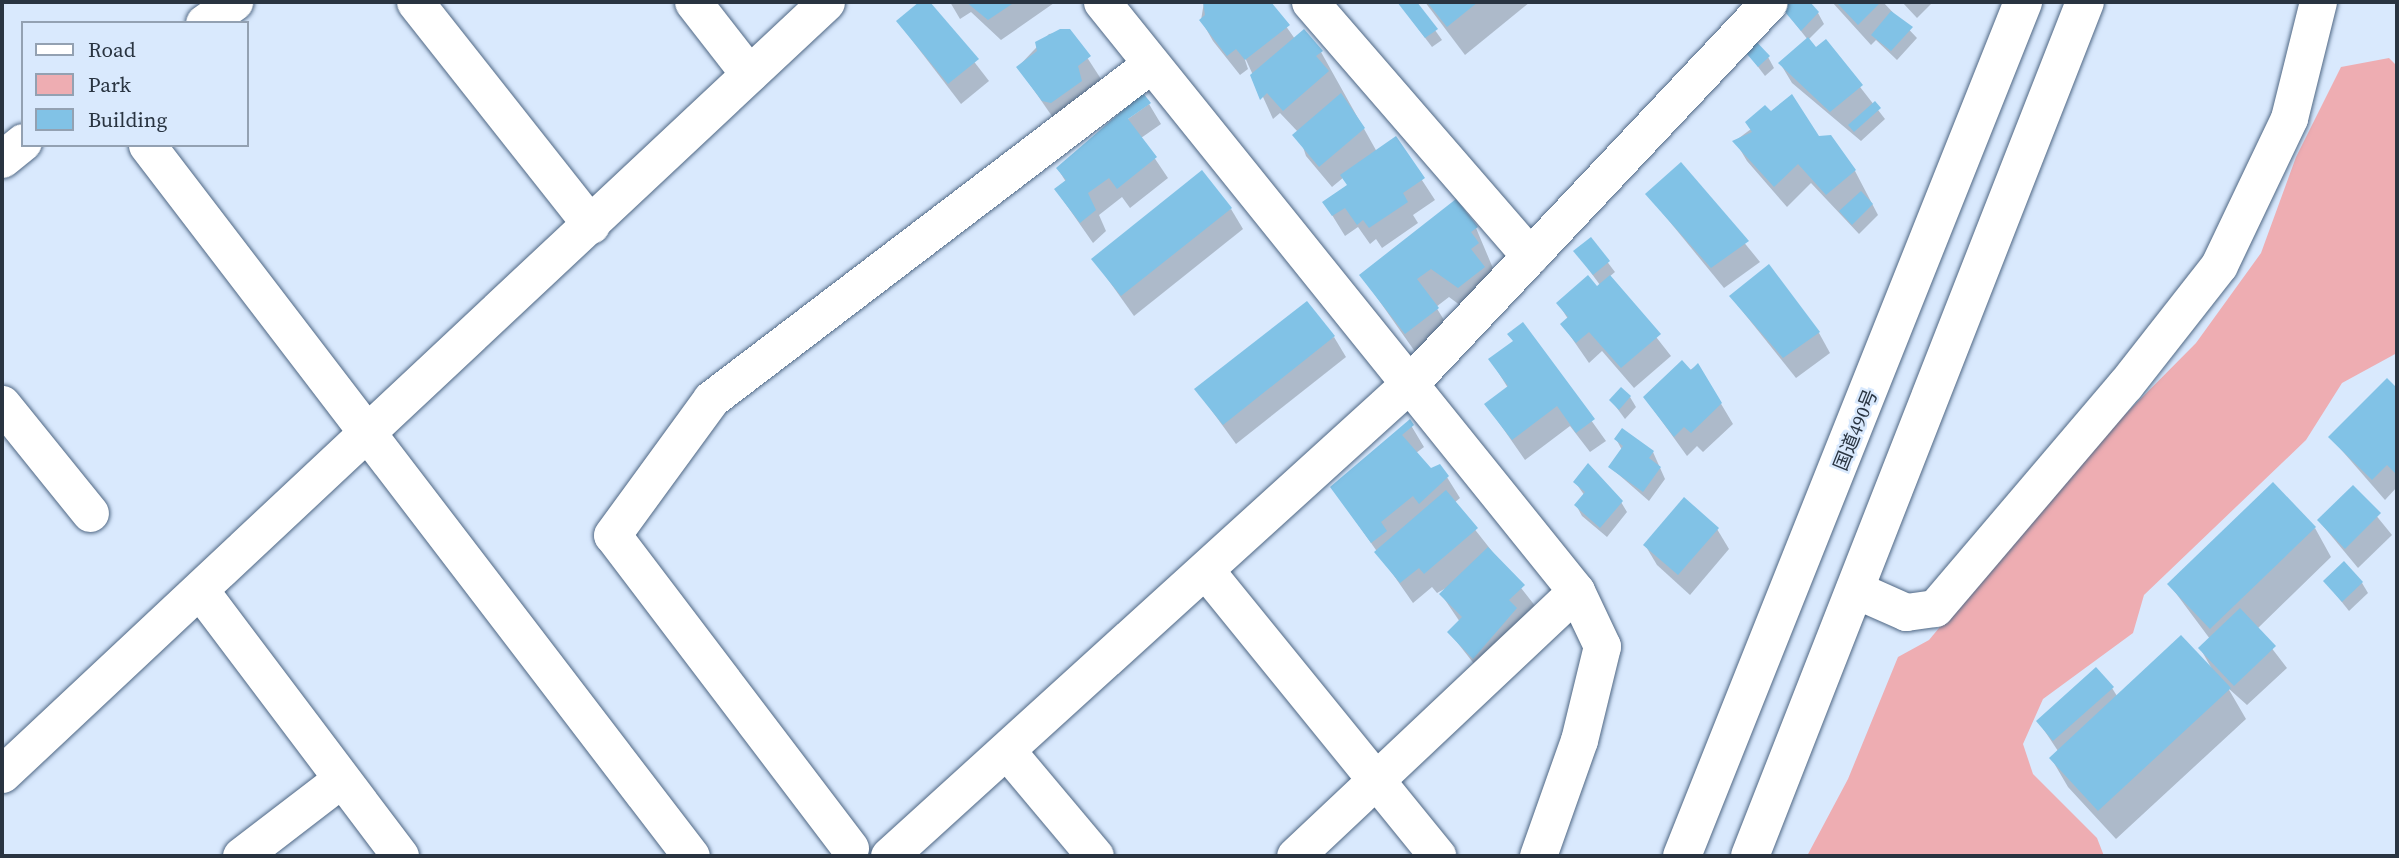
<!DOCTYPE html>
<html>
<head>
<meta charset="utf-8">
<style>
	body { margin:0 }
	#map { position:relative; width:2399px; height:858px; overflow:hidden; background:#d9e9fd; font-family:"Source Serif 4","Noto Sans JP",serif }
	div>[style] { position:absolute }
	.green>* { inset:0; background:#eeadb2 }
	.shadow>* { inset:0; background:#0003 }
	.building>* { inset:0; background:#81c2e6 }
	.roads { filter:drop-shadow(0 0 2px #4f6784) drop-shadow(0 0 2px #4f6784) }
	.street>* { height:37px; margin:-18.5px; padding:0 18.5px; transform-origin:18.5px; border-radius:18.5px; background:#fff }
	.highway>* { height:38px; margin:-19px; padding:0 19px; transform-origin:19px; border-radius:19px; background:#fff }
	span { translate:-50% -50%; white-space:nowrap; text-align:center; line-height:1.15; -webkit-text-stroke:5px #d9e9fd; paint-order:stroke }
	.street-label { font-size:19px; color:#293441 }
	.frame { position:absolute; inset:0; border:4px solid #293441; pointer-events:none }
	.legend { position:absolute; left:21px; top:21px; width:228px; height:126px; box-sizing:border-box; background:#d9e9fd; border:2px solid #93a1b2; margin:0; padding:9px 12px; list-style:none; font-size:21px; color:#293441 }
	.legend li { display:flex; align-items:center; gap:14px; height:35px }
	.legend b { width:35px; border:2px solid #93a1b2 }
</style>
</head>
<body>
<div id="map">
	<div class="green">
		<div style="clip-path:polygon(2389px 58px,2397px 66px,2397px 353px,2342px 383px,2306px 440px,2144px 595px,2133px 633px,2043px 699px,2023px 744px,2033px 774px,2097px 838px,2104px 856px,1807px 856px,1848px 779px,1898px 657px,1929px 640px,2074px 466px,2196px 343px,2261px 253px,2296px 157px,2341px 67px)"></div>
	</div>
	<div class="shadow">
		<div style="clip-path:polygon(922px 2px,928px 2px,989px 81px,961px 104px,898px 22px)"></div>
		<div style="clip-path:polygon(950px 2px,1053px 2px,1054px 3px,1001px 40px,971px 12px,960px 19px)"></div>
		<div style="clip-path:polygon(1204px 2px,1269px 2px,1295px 39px,1321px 52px,1377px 152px,1395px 139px,1435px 200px,1413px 215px,1418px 223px,1382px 248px,1376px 239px,1370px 244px,1358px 227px,1345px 236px,1324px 202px,1348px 185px,1344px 177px,1332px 187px,1306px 156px,1298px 132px,1280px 113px,1273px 119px,1242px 51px,1248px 69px,1240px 75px,1213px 41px,1201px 20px)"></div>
		<div style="clip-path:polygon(1398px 2px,1415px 2px,1442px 40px,1432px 47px)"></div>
		<div style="clip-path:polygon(1425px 2px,1530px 2px,1465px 55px)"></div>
		<div style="clip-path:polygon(1787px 2px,1807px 2px,1818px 13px,1824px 24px,1808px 40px,1816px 49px,1825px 42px,1885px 119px,1861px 141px,1792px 83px,1780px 63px,1808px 40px,1782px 7px)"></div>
		<div style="clip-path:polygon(1832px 2px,1883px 2px,1917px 38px,1897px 60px,1876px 40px,1871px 45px)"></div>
		<div style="clip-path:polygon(1902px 2px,1933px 2px,1917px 18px)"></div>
		<div style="clip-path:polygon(1070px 31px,1101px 79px,1056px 122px,1018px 67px,1049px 34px)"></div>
		<div style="clip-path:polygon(1743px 47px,1768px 57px,1774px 68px,1765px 76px)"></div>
		<div style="clip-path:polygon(1149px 104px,1161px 124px,1141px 138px,1168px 178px,1130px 208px,1122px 197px,1099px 215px,1106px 231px,1093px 243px,1056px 190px,1066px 182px,1058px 169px)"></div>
		<div style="clip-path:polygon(1771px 114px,1818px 138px,1855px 171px,1878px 215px,1859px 234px,1811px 183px,1787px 207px,1747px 161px,1735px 141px)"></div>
		<div style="clip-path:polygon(1681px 165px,1760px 262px,1724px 288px,1647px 194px)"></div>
		<div style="clip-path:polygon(1231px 209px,1243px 229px,1134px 316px,1094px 260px)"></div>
		<div style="clip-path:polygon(1476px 228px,1495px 273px,1476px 317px,1449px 297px,1436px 307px,1455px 338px,1423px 363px,1361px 275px)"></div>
		<div style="clip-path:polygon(1590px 239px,1615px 272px,1609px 277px,1671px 356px,1634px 388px,1602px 351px,1589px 363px,1562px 324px,1568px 319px,1558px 303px,1600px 285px,1575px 251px)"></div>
		<div style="clip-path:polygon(1731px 297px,1819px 333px,1830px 353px,1796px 378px)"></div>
		<div style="clip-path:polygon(1522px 324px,1606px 441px,1590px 452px,1570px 426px,1525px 460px,1486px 404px,1508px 388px,1490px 359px,1514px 342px)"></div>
		<div style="clip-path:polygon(1334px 337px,1346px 357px,1236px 444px,1196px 389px)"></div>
		<div style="clip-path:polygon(1698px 365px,1733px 424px,1703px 452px,1697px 446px,1687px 456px,1645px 398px)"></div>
		<div style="clip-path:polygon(2387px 380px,2397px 390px,2397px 487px,2385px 500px,2331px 438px)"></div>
		<div style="clip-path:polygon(1630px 397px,1636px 407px,1625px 419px,1611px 400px)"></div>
		<div style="clip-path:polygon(1409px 422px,1424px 447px,1416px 453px,1431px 470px,1440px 466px,1460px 498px,1454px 503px,1536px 607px,1486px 679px,1449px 632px,1460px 622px,1441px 594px,1450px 586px,1437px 593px,1432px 587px,1413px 603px,1332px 487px)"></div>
		<div style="clip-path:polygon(1622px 430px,1653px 452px,1665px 479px,1649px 501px,1610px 467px,1622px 450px,1616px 439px)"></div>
		<div style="clip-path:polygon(1575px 482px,1621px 502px,1627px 512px,1607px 537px,1582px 516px,1576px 505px,1585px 496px)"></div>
		<div style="clip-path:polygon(2353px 487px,2392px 535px,2358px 568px,2319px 521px)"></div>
		<div style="clip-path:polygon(2315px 528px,2331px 557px,2257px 629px,2287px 668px,2247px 705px,2228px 688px,2246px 719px,2116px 839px,2068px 787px,2051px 758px,2058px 751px,2038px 721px,2112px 688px,2117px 696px,2212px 669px,2200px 648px,2210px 639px,2169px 584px)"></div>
		<div style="clip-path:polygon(1717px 529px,1729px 549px,1690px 595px,1657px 565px,1645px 545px)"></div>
		<div style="clip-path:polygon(2325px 581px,2362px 583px,2368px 593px,2349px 611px)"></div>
	</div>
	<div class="building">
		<div style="clip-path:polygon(919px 2px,930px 2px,979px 59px,948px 84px,896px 21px)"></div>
		<div style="clip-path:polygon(966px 2px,1015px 2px,988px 20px)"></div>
		<div style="clip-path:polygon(1203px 2px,1271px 2px,1290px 25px,1245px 60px,1236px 49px,1227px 56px,1199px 20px,1205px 15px)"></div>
		<div style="clip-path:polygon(1397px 2px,1417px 2px,1438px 29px,1425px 38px)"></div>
		<div style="clip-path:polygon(1427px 2px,1478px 2px,1447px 27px)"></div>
		<div style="clip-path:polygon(1784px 2px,1810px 2px,1819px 12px,1801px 31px,1780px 6px)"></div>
		<div style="clip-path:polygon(1836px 2px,1881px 2px,1858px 25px)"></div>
		<div style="clip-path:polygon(1891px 11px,1913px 27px,1891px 51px,1871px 35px)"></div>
		<div style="clip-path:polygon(1060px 29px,1070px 29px,1091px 56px,1078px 66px,1082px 81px,1051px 103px,1042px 101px,1016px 67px,1037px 51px,1035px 42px)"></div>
		<div style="clip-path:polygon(1304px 29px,1323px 51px,1316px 56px,1329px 71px,1283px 111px,1267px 93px,1260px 100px,1250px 75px)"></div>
		<div style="clip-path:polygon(1752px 37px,1770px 56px,1758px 67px,1741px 47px)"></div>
		<div style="clip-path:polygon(1808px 37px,1816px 47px,1826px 39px,1863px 85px,1830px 112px,1778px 63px)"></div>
		<div style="clip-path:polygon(1143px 93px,1151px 103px,1128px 119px,1157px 157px,1117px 189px,1109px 178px,1088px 193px,1096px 210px,1080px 223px,1054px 189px,1066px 180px,1056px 168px)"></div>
		<div style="clip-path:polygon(1341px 93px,1365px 128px,1319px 167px,1292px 135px)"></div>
		<div style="clip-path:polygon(1792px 94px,1819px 136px,1831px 135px,1856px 170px,1826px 195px,1798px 164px,1774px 187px,1732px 141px,1752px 132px,1745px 122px,1765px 105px,1771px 111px)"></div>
		<div style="clip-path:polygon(1875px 101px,1881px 108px,1854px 132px,1848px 125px)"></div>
		<div style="clip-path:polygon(1396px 136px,1425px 178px,1403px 193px,1408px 202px,1369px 228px,1363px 220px,1357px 225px,1345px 208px,1332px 216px,1322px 202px,1347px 185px,1340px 175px)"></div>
		<div style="clip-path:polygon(1681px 162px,1749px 241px,1711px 268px,1645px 194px)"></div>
		<div style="clip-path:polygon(1202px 170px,1232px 208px,1121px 296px,1091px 259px)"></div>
		<div style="clip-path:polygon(1861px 191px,1873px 204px,1852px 225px,1839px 211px)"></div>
		<div style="clip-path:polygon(1456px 199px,1478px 227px,1471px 232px,1479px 243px,1471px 249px,1485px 267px,1458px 288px,1431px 269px,1417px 279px,1439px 308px,1405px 334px,1359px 275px)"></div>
		<div style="clip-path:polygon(1591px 237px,1610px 261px,1593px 275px,1573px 251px)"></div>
		<div style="clip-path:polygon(1769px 264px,1820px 332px,1783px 358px,1729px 296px)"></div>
		<div style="clip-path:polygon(1588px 275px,1597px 286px,1610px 275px,1661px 334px,1621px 368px,1589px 332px,1576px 343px,1560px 324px,1568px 317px,1556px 303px)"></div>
		<div style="clip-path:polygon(1307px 301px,1335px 336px,1223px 425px,1194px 389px)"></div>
		<div style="clip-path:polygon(1523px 322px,1595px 419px,1576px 433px,1557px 406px,1512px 440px,1484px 404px,1508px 386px,1488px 359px,1513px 341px,1507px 334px)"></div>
		<div style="clip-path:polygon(1682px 360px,1691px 370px,1698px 363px,1722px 403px,1691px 433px,1684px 427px,1674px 437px,1643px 397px)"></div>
		<div style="clip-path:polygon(2387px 378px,2397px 388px,2397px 475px,2387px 465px,2372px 480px,2328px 437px)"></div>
		<div style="clip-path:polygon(1621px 387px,1631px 396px,1619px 410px,1609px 400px)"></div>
		<div style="clip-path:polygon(1410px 419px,1414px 425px,1402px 435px,1431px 468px,1440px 464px,1449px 476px,1419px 504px,1413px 496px,1381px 522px,1387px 531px,1371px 543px,1330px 487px)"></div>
		<div style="clip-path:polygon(1622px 428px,1654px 451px,1649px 458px,1661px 467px,1643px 492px,1608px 467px,1623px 446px,1614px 439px)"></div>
		<div style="clip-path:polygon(1588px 463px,1623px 501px,1600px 528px,1574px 505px,1585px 492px,1573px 482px)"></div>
		<div style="clip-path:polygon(2273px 482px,2316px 527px,2210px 629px,2167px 584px)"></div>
		<div style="clip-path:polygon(2353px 485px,2381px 513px,2345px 549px,2317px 520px)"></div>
		<div style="clip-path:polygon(1446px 490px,1478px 528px,1424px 574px,1419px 568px,1400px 583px,1374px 552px)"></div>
		<div style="clip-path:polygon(1684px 497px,1719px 528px,1678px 575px,1643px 545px)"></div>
		<div style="clip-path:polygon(1488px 547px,1525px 585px,1509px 600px,1517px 608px,1473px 659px,1447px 632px,1462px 617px,1439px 594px)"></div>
		<div style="clip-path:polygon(2344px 561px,2363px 582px,2342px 602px,2323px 581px)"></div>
		<div style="clip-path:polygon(2240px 608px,2276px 646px,2234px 686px,2198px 648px)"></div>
		<div style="clip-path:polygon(2181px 635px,2231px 688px,2098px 811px,2049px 758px)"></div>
		<div style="clip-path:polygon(2096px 667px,2114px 687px,2053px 741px,2036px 721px)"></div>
	</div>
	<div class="roads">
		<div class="street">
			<div style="left:415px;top:2px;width:284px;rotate:51.7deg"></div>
			<div style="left:693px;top:2px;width:91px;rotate:52.1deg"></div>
			<div style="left:1102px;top:2px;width:756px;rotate:51.17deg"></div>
			<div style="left:1576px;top:591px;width:61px;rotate:64.7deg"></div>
			<div style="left:1602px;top:646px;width:97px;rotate:103.7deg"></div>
			<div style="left:1579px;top:740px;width:123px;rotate:109.5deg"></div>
			<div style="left:1310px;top:2px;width:336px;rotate:49.1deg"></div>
			<div style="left:204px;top:23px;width:37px;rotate:-35deg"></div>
			<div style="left:147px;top:145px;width:895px;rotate:52.58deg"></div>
			<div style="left:2px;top:159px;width:27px;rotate:-39deg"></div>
			<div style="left:2px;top:404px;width:140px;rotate:51.1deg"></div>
			<div style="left:1206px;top:571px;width:367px;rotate:50.9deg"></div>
			<div style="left:1854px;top:589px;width:57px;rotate:23.9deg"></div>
			<div style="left:1906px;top:612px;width:29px;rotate:-8deg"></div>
			<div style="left:1935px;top:608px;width:293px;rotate:-49.6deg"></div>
			<div style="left:2125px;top:385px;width:152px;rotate:-51.9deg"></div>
			<div style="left:2219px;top:265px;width:163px;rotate:-64.5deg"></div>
			<div style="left:2289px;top:118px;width:120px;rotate:-76deg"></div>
			<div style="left:202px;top:593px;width:329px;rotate:53deg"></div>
			<div style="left:1007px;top:751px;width:137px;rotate:50deg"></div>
			<div style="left:2px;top:774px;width:1129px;rotate:-43.13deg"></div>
			<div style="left:850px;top:848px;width:393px;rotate:-127.2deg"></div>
			<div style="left:612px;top:535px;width:168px;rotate:-53.9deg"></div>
			<div style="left:711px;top:399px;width:553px;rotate:-37.28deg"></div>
			<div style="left:241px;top:856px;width:125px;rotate:-37.5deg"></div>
			<div style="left:889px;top:856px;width:704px;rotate:-42.24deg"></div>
			<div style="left:1410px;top:383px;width:523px;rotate:-46.7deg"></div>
			<div style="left:1295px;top:856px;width:386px;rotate:-43.3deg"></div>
		</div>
		<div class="highway">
			<div style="left:1682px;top:856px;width:920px;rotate:-68.23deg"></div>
			<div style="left:1750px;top:856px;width:917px;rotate:-68.58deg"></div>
		</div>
	</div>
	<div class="street-label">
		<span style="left:1856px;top:430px;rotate:-68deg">国道490号</span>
	</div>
	<div class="frame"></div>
	<ul class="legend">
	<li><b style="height:9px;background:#fff"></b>Road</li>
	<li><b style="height:19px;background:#eeadb2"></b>Park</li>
	<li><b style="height:19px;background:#81c2e6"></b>Building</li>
	</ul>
</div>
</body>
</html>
